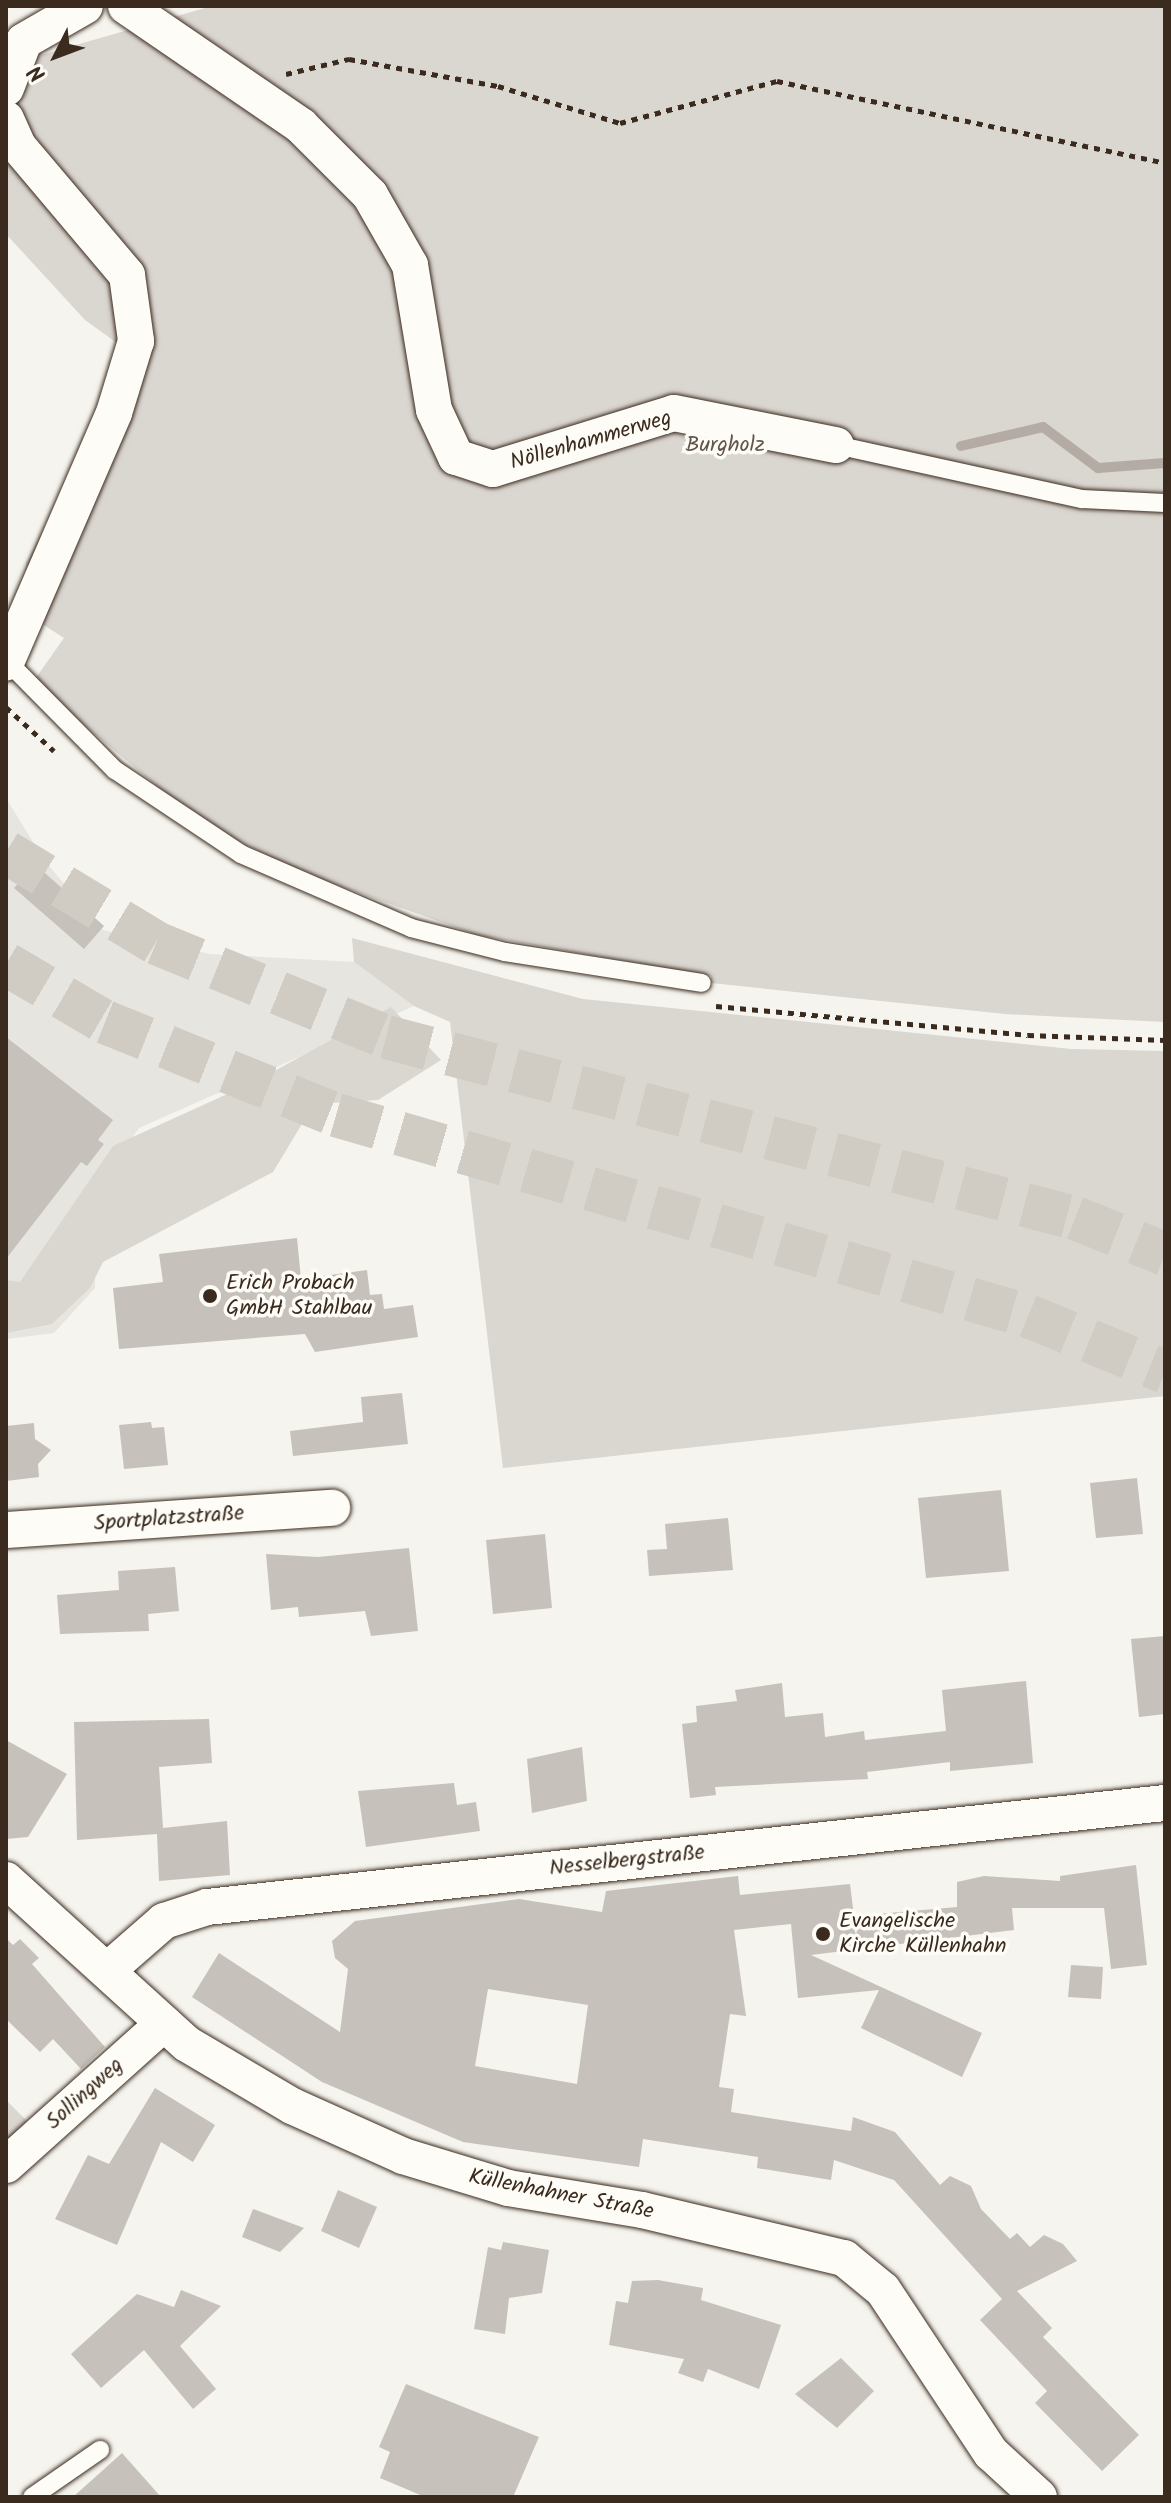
<!DOCTYPE html>
<html>
<head>
<meta charset="utf-8">
<style>
	body { margin:0 }
	#map { position:relative; width:1171px; height:2503px; overflow:hidden; background:#f5f4ee; font-family:Kalam,sans-serif }
	div>[style] { position:absolute }
	.built>* { inset:0; background:#e7e5df }
	.green>* { inset:0; background:#dad6d0 }
	.stream>* { height:10px; margin:-5px; padding:0 5px; transform-origin:5px; border-radius:5px; background:#b4aca4 }
	.building>* { inset:0; background:#c7c1bb }
	.highway-tunnel>* { height:44px; margin-top:-22px; transform-origin:0; background:repeating-linear-gradient(90deg,#d0ccc4 0 44px,transparent 0 66px) }
	.path>* { height:5px; margin-top:-2.5px; transform-origin:0; background:repeating-linear-gradient(90deg,#3b2a1e 0 6px,transparent 0 12px) }
	.roads { filter:drop-shadow(0 0 2px #3b2a1e) drop-shadow(0 0 2px #3b2a1e) }
	.lane>* { height:18px; margin:-9px; padding:0 9px; transform-origin:9px; border-radius:9px; background:#fdfcf7 }
	.street>* { height:36px; margin:-18px; padding:0 18px; transform-origin:18px; border-radius:18px; background:#fdfcf7 }
	.dots>* { width:22px; height:22px; translate:-50% -50%; box-sizing:border-box; border:4px solid #fdfcf7; border-radius:50% }
	span { translate:-50% -50%; white-space:nowrap; text-align:center; line-height:1.15; -webkit-text-stroke:7px #fdfcf7; paint-order:stroke }
	.street-label { font-size:22px; color:#3b2a1e }
	.park-label { font-size:22px; color:#63554a }
	.poi-label { font-size:22px; color:#3b2a1e }
	.left { translate:0 -50%; text-align:left }
	.frame { position:absolute; inset:0; border:8px solid #3b2a1e; pointer-events:none }
	.north { position:absolute; left:16px; top:16px; width:80px; height:80px; -webkit-text-stroke:6px #fdfcf7; paint-order:stroke; rotate:228deg; font-size:22px; font-weight:700; line-height:32px; text-align:center; color:#3b2a1e }
	.north::after { content:''; display:block; margin:auto; width:28px; height:36px; background:#3b2a1e; clip-path:polygon(50% 0,100% 100%,50% 72%,0 100%) }
</style>
</head>
<body>
<div id="map">
	<div class="built">
		<div style="clip-path:polygon(6px 798px,44px 860px,103px 930px,210px 954px,354px 962px,414px 1006px,139px 1128px,97px 1188px,95px 1288px,54px 1333px,6px 1339px)"></div>
	</div>
	<div class="green">
		<div style="clip-path:polygon(212px 6px,1165px 6px,1165px 1022px,1005px 1014px,711px 983px,711px 976px,477px 935px,309px 875px,202px 824px,33px 682px,64px 638px,33px 618px,26px 563px,101px 420px,117px 343px,85px 320px,6px 234px,6px 65px)"></div>
		<div style="clip-path:polygon(352px 938px,583px 999px,1071px 1049px,1165px 1051px,1165px 1396px,503px 1468px,450px 1022px,414px 1006px,354px 962px)"></div>
		<div style="clip-path:polygon(391px 1007px,441px 1060px,378px 1100px,314px 1104px,273px 1172px,103px 1262px,90px 1288px,52px 1324px,6px 1333px,6px 1280px,20px 1282px,113px 1146px,258px 1080px)"></div>
		<div style="clip-path:polygon(6px 2100px,30px 2124px,6px 2145px)"></div>
	</div>
	<div class="stream">
		<div style="left:961px;top:446px;width:84px;rotate:-13deg"></div>
		<div style="left:1043px;top:427px;width:69px;rotate:36.7deg"></div>
		<div style="left:1098px;top:468px;width:67px;rotate:-4.3deg"></div>
	</div>
	<div class="building">
		<div style="clip-path:polygon(35px 864px,104px 926px,84px 949px,14px 888px)"></div>
		<div style="clip-path:polygon(6px 1037px,113px 1120px,98px 1140px,104px 1144px,87px 1166px,81px 1162px,6px 1259px)"></div>
		<div style="clip-path:polygon(297px 1238px,301px 1279px,367px 1270px,370px 1295px,382px 1294px,384px 1309px,413px 1305px,418px 1337px,315px 1352px,305px 1334px,119px 1349px,113px 1288px,163px 1282px,159px 1254px)"></div>
		<div style="clip-path:polygon(402px 1393px,408px 1444px,293px 1456px,290px 1431px,363px 1422px,361px 1397px)"></div>
		<div style="clip-path:polygon(151px 1422px,152px 1428px,164px 1427px,168px 1465px,124px 1469px,119px 1425px)"></div>
		<div style="clip-path:polygon(34px 1423px,35px 1439px,51px 1450px,38px 1464px,39px 1477px,6px 1481px,6px 1426px)"></div>
		<div style="clip-path:polygon(1137px 1478px,1143px 1534px,1096px 1538px,1090px 1483px)"></div>
		<div style="clip-path:polygon(1001px 1490px,1009px 1571px,926px 1578px,918px 1498px)"></div>
		<div style="clip-path:polygon(728px 1518px,733px 1570px,649px 1576px,647px 1550px,667px 1549px,665px 1524px)"></div>
		<div style="clip-path:polygon(545px 1534px,552px 1608px,493px 1614px,486px 1540px)"></div>
		<div style="clip-path:polygon(409px 1548px,418px 1631px,371px 1636px,365px 1611px,299px 1617px,298px 1607px,271px 1610px,266px 1554px,318px 1557px)"></div>
		<div style="clip-path:polygon(175px 1567px,179px 1611px,148px 1614px,149px 1631px,60px 1634px,57px 1595px,119px 1590px,118px 1571px)"></div>
		<div style="clip-path:polygon(1165px 1636px,1165px 1714px,1139px 1717px,1131px 1639px)"></div>
		<div style="clip-path:polygon(1026px 1681px,1033px 1763px,950px 1771px,950px 1762px,867px 1772px,868px 1779px,715px 1787px,716px 1795px,690px 1798px,682px 1724px,697px 1722px,696px 1706px,737px 1701px,735px 1690px,782px 1683px,785px 1717px,823px 1713px,825px 1737px,864px 1731px,865px 1740px,946px 1731px,942px 1690px)"></div>
		<div style="clip-path:polygon(209px 1719px,212px 1763px,159px 1767px,163px 1828px,227px 1821px,230px 1875px,159px 1881px,157px 1834px,77px 1840px,74px 1722px)"></div>
		<div style="clip-path:polygon(6px 1740px,67px 1774px,28px 1837px,6px 1839px)"></div>
		<div style="clip-path:polygon(582px 1747px,587px 1801px,532px 1813px,527px 1759px)"></div>
		<div style="clip-path:polygon(454px 1783px,457px 1805px,476px 1802px,480px 1831px,366px 1847px,358px 1791px)"></div>
		<div style="clip-path:polygon(evenodd,1136px 1865px,1147px 1965px,1111px 1969px,1104px 1908px,1012px 1908px,1014px 1930px,811px 1955px,982px 2033px,962px 2077px,861px 2028px,879px 1990px,798px 1998px,791px 1924px,734px 1930px,746px 2016px,730px 2014px,719px 2087px,734px 2089px,731px 2112px,851px 2131px,853px 2117px,895px 2132px,940px 2185px,950px 2176px,971px 2186px,981px 2209px,1010px 2239px,1017px 2233px,1030px 2247px,1044px 2235px,1063px 2244px,1077px 2261px,1017px 2291px,1052px 2328px,1043px 2337px,1139px 2435px,1102px 2471px,1035px 2403px,1047px 2391px,980px 2320px,1002px 2299px,894px 2180px,834px 2160px,831px 2180px,757px 2168px,758px 2157px,643px 2139px,639px 2167px,463px 2142px,322px 2082px,192px 1997px,219px 1953px,340px 2032px,348px 1969px,335px 1958px,332px 1941px,355px 1921px,519px 1899px,602px 1912px,606px 1891px,738px 1876px,740px 1895px,850px 1884px,854px 1916px,957px 1907px,957px 1882px,984px 1876px,1060px 1881px,1060px 1876px,1136px 1865px,488px 1989px,588px 2005px,577px 2084px,475px 2066px,488px 1989px)"></div>
		<div style="clip-path:polygon(6px 1938px,13px 1945px,20px 1939px,39px 1958px,32px 1964px,105px 2047px,81px 2069px,53px 2039px,40px 2052px,6px 2019px)"></div>
		<div style="clip-path:polygon(1071px 1965px,1103px 1967px,1101px 1999px,1068px 1997px)"></div>
		<div style="clip-path:polygon(155px 2088px,215px 2125px,193px 2162px,161px 2142px,117px 2245px,55px 2219px,88px 2155px,109px 2164px)"></div>
		<div style="clip-path:polygon(338px 2190px,377px 2207px,359px 2248px,321px 2231px)"></div>
		<div style="clip-path:polygon(253px 2209px,304px 2228px,280px 2252px,242px 2237px)"></div>
		<div style="clip-path:polygon(503px 2242px,549px 2250px,542px 2293px,509px 2298px,505px 2334px,474px 2329px,488px 2247px,501px 2250px)"></div>
		<div style="clip-path:polygon(658px 2280px,703px 2288px,701px 2300px,781px 2325px,759px 2389px,708px 2369px,703px 2382px,678px 2373px,684px 2359px,609px 2345px,616px 2301px,628px 2303px,632px 2281px)"></div>
		<div style="clip-path:polygon(181px 2290px,221px 2306px,180px 2346px,216px 2389px,193px 2409px,144px 2350px,101px 2388px,71px 2354px,137px 2294px,174px 2307px)"></div>
		<div style="clip-path:polygon(841px 2358px,874px 2391px,837px 2428px,795px 2394px)"></div>
		<div style="clip-path:polygon(406px 2384px,539px 2437px,513px 2497px,425px 2497px,380px 2478px,390px 2452px,379px 2447px)"></div>
		<div style="clip-path:polygon(122px 2453px,161px 2497px,73px 2497px)"></div>
	</div>
	<div class="highway-tunnel">
		<div style="left:6px;top:852px;width:175px;rotate:31.2deg"></div>
		<div style="left:156px;top:943px;width:248px;rotate:22.2deg"></div>
		<div style="left:386px;top:1037px;width:712px;rotate:14.72deg"></div>
		<div style="left:1075px;top:1218px;width:97px;rotate:21.8deg"></div>
		<div style="left:6px;top:964px;width:115px;rotate:30.4deg"></div>
		<div style="left:105px;top:1022px;width:249px;rotate:21.9deg"></div>
		<div style="left:336px;top:1115px;width:721px;rotate:16.2deg"></div>
		<div style="left:1028px;top:1316px;width:148px;rotate:22.2deg"></div>
	</div>
	<div class="path">
		<div style="left:286px;top:74px;width:65px;rotate:-13.4deg"></div>
		<div style="left:349px;top:59px;width:151px;rotate:10.3deg"></div>
		<div style="left:498px;top:86px;width:127px;rotate:16.9deg"></div>
		<div style="left:620px;top:123px;width:163px;rotate:-15deg"></div>
		<div style="left:777px;top:81px;width:397px;rotate:11.9deg"></div>
		<div style="left:6px;top:707px;width:65px;rotate:42.5deg"></div>
		<div style="left:716px;top:1006px;width:313px;rotate:5.3deg"></div>
		<div style="left:1028px;top:1035px;width:137px;rotate:2.1deg"></div>
	</div>
	<div class="roads">
		<div class="lane">
			<div style="left:836px;top:445px;width:252px;rotate:12.4deg"></div>
			<div style="left:1082px;top:499px;width:83px;rotate:2.8deg"></div>
			<div style="left:6px;top:660px;width:155px;rotate:45.3deg"></div>
			<div style="left:115px;top:770px;width:151px;rotate:33.7deg"></div>
			<div style="left:241px;top:854px;width:185px;rotate:23.5deg"></div>
			<div style="left:411px;top:928px;width:97px;rotate:14.3deg"></div>
			<div style="left:505px;top:952px;width:199px;rotate:8.9deg"></div>
			<div style="left:32px;top:2497px;width:83px;rotate:-34.7deg"></div>
		</div>
		<div class="street">
			<div style="left:126px;top:6px;width:212px;rotate:34.4deg"></div>
			<div style="left:301px;top:126px;width:98px;rotate:45deg"></div>
			<div style="left:370px;top:195px;width:81px;rotate:60.3deg"></div>
			<div style="left:410px;top:265px;width:147px;rotate:80.6deg"></div>
			<div style="left:434px;top:410px;width:52px;rotate:64.9deg"></div>
			<div style="left:456px;top:457px;width:39px;rotate:18deg"></div>
			<div style="left:493px;top:469px;width:189px;rotate:-17.2deg"></div>
			<div style="left:674px;top:413px;width:165px;rotate:11.2deg"></div>
			<div style="left:6px;top:88px;width:50px;rotate:-69deg"></div>
			<div style="left:24px;top:41px;width:70px;rotate:-29.8deg"></div>
			<div style="left:6px;top:119px;width:30px;rotate:66deg"></div>
			<div style="left:18px;top:146px;width:169px;rotate:49.8deg"></div>
			<div style="left:127px;top:275px;width:67px;rotate:82.2deg"></div>
			<div style="left:136px;top:341px;width:75px;rotate:107deg"></div>
			<div style="left:114px;top:413px;width:272px;rotate:113.4deg"></div>
			<div style="left:6px;top:1530px;width:327px;rotate:-3.9deg"></div>
			<div style="left:6px;top:1880px;width:244px;rotate:42.2deg"></div>
			<div style="left:187px;top:2044px;width:122px;rotate:30.6deg"></div>
			<div style="left:292px;top:2106px;width:122px;rotate:24.2deg"></div>
			<div style="left:403px;top:2156px;width:110px;rotate:16.9deg"></div>
			<div style="left:508px;top:2188px;width:136px;rotate:9.3deg"></div>
			<div style="left:642px;top:2210px;width:208px;rotate:13.4deg"></div>
			<div style="left:844px;top:2258px;width:50px;rotate:39.4deg"></div>
			<div style="left:883px;top:2290px;width:196px;rotate:56.5deg"></div>
			<div style="left:991px;top:2453px;width:65px;rotate:42.5deg"></div>
			<div style="left:109px;top:1969px;width:73px;rotate:-41.1deg"></div>
			<div style="left:164px;top:1921px;width:45px;rotate:-18deg"></div>
			<div style="left:207px;top:1907px;width:964px;rotate:-6.2deg"></div>
			<div style="left:6px;top:2165px;width:212px;rotate:-41.9deg"></div>
		</div>
	</div>
	<div class="dots">
		<div style="left:210px;top:1296px;background:#3b2a1e"></div>
		<div style="left:823px;top:1934px;background:#3b2a1e"></div>
	</div>
	<div class="street-label">
		<span style="left:591px;top:441px;rotate:-16deg">Nöllenhammerweg</span>
		<span style="left:169px;top:1519px;rotate:-4deg">Sportplatzstraße</span>
		<span style="left:627px;top:1861px;rotate:-6deg">Nesselbergstraße</span>
		<span style="left:85px;top:2094px;rotate:-42deg">Sollingweg</span>
		<span style="left:561px;top:2195px;rotate:11deg">Küllenhahner Straße</span>
	</div>
	<div class="park-label">
		<span style="left:725px;top:446px">Burgholz</span>
	</div>
	<div class="poi-label">
		<span class="left" style="left:226px;top:1296px">Erich Probach<br>GmbH Stahlbau</span>
		<span class="left" style="left:839px;top:1934px">Evangelische<br>Kirche Küllenhahn</span>
	</div>
	<div class="frame"></div>
	<div class="north">N</div>
</div>
</body>
</html>
